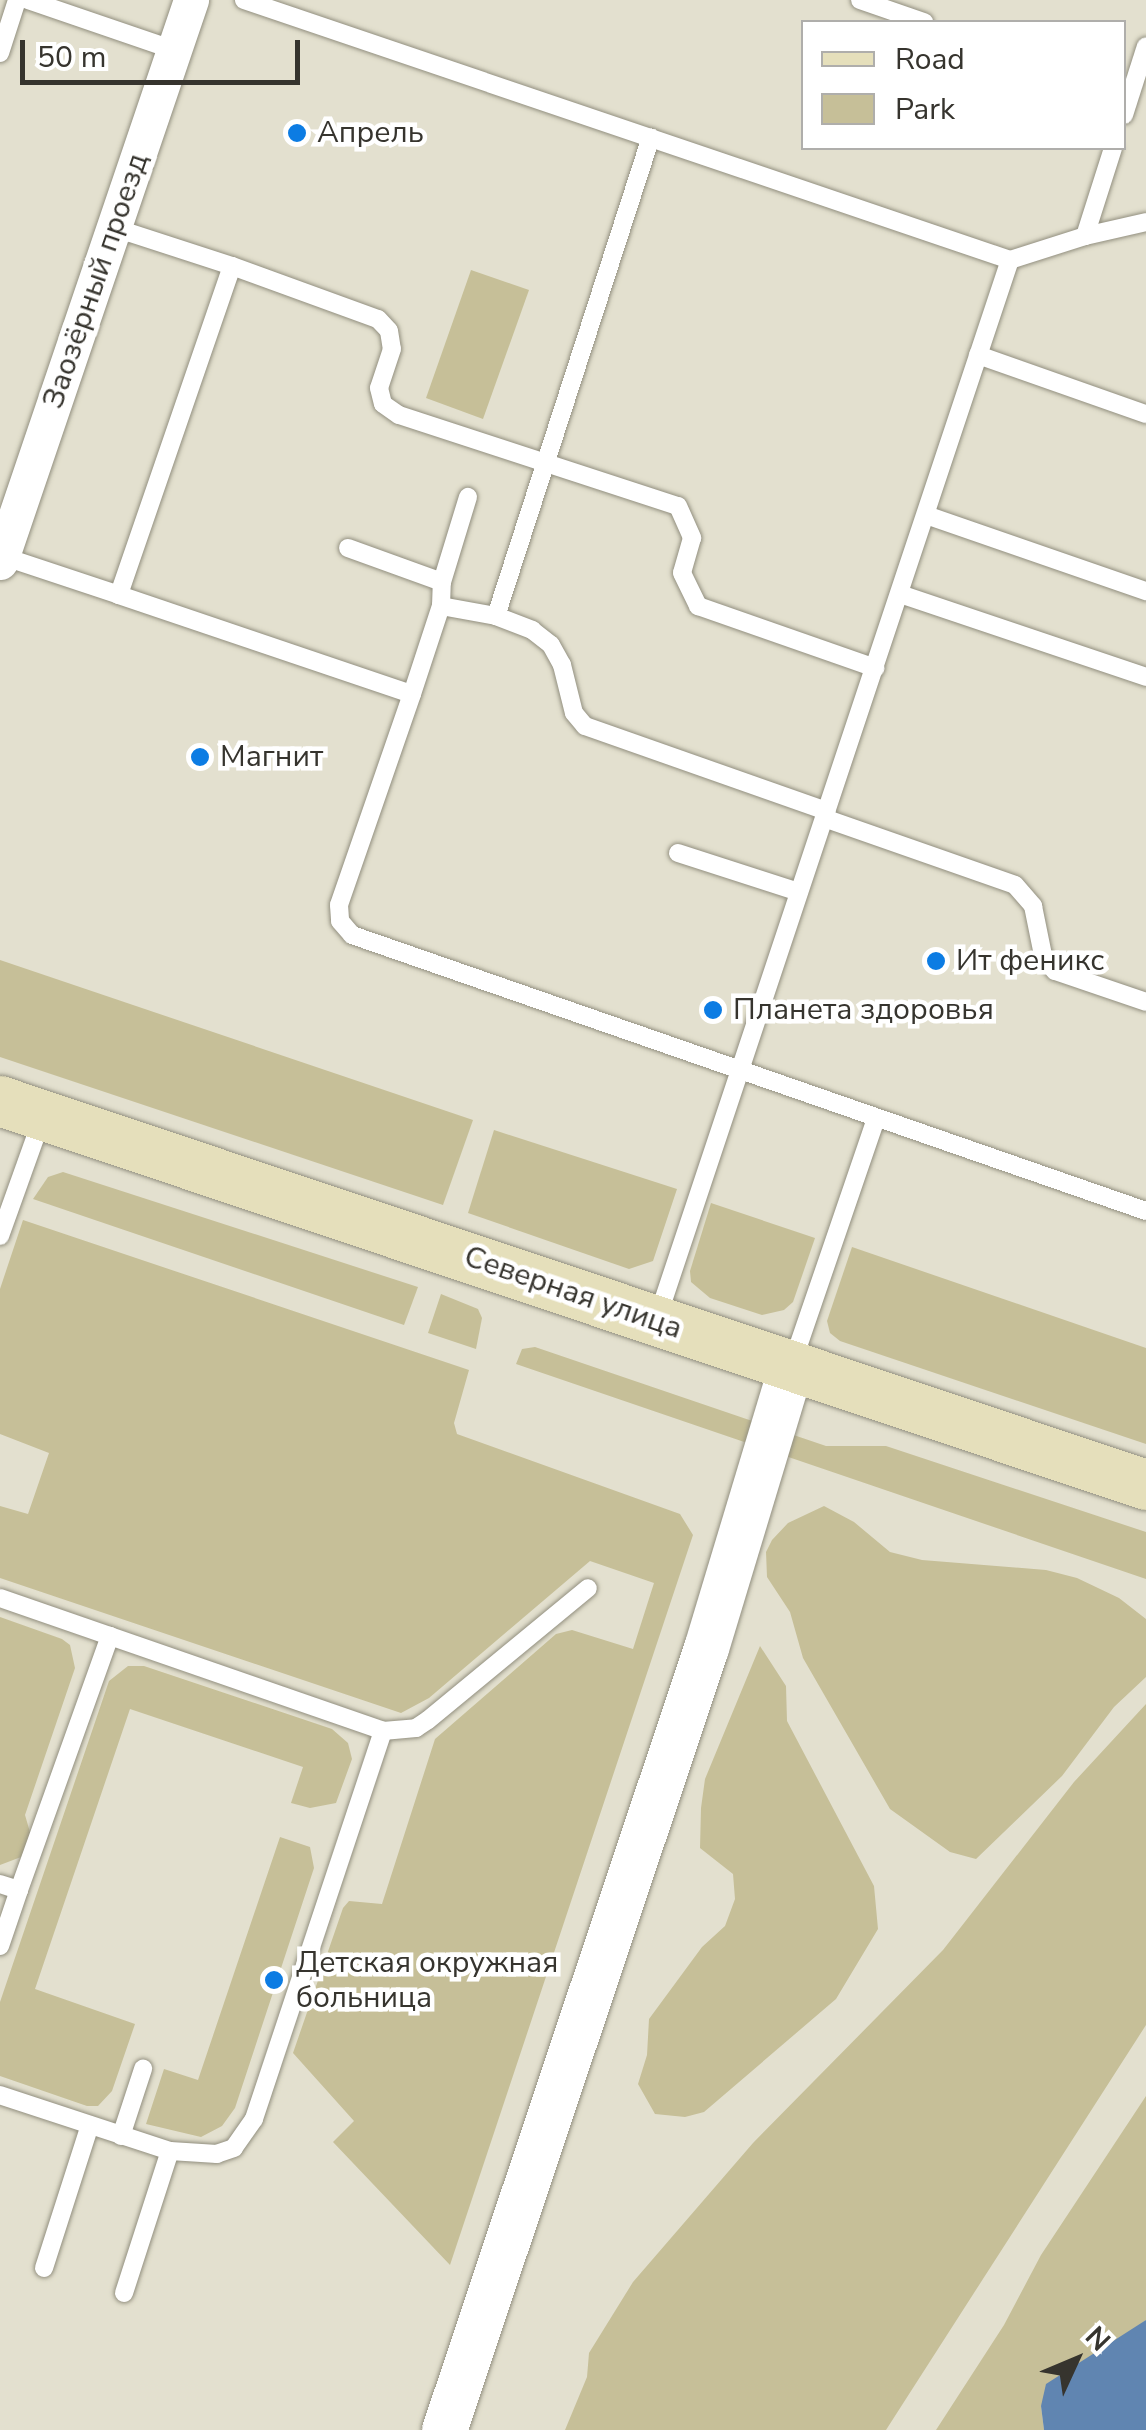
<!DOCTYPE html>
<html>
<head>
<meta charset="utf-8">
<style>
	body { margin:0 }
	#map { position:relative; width:1146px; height:2430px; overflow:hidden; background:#e3e0cf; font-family:"Nunito Sans",sans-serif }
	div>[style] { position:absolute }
	.green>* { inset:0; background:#c6bf98 }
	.water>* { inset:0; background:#6085b1 }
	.roads { filter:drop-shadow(0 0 2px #928f7f) drop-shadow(0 0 2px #928f7f) }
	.service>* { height:18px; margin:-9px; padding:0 9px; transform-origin:9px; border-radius:9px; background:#fff }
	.minor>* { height:35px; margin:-17.5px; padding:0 17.5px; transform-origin:17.5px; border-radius:17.5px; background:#fff }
	.tertiary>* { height:45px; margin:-22.5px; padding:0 22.5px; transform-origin:22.5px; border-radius:22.5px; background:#fff }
	.secondary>* { height:50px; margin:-25px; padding:0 25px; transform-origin:25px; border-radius:25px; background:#e5dfbb }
	.dots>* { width:28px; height:28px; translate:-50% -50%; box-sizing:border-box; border:5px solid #fff; border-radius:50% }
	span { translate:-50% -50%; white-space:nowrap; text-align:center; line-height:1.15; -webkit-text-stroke:9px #fff; paint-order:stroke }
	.poi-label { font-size:30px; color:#36342e }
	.left { translate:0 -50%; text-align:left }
	.street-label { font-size:30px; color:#36342e }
	.legend { position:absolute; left:801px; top:20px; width:325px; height:130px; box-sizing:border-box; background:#fff; border:2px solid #afaeab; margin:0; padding:12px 18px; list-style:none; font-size:30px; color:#36342e }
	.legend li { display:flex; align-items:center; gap:20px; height:50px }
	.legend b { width:50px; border:2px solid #afaeab }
	.north { position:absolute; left:1026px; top:2310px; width:100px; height:100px; -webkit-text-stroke:8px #fff; paint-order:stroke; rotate:46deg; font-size:28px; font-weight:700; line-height:40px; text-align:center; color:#36342e }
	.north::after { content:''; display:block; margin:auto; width:35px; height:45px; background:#36342e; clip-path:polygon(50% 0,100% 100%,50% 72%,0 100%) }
	.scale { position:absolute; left:20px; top:40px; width:280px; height:45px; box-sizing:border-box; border:5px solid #36342e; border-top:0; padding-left:12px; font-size:30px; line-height:35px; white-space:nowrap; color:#36342e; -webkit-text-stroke:8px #fff; paint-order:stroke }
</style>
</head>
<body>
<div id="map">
	<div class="green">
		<div style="clip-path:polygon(471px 270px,529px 290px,483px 419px,426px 398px)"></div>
		<div style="clip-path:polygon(0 960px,473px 1120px,443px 1205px,0 1057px)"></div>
		<div style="clip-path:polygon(494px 1130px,677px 1189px,653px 1261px,629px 1269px,468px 1213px)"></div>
		<div style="clip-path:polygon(63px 1172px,418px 1287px,404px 1325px,33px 1199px,48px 1177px)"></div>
		<div style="clip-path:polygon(711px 1203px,815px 1238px,793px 1302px,784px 1310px,762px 1315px,710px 1298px,691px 1282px,690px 1271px)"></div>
		<div style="clip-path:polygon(23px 1220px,469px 1370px,454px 1423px,457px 1434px,680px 1514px,693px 1535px,450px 2265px,333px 2142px,354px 2121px,293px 2053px,343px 1908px,349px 1901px,382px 1904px,435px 1739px,556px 1634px,572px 1630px,633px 1649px,654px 1583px,590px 1561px,429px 1698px,401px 1713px,0 1578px,0 1506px,28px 1514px,49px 1453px,0 1434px,0 1289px)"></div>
		<div style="clip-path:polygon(852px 1247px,1146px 1348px,1146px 1444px,840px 1341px,830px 1333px,827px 1321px)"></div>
		<div style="clip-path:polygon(441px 1294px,478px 1309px,482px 1318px,476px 1349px,428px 1333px)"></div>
		<div style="clip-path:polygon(535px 1347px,826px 1446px,886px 1446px,1146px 1532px,1146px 1579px,516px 1364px,522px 1349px)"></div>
		<div style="clip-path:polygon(824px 1506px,854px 1522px,890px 1552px,922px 1560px,1046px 1570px,1077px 1578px,1119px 1598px,1146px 1619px,1146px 1677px,1114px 1707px,1062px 1776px,976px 1859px,950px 1852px,890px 1809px,803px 1658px,790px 1612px,767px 1577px,766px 1552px,772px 1540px,788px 1523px)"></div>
		<div style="clip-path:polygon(0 1617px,62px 1639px,70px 1645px,75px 1668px,25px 1815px,32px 1839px,21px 1857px,0 1865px)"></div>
		<div style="clip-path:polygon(760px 1646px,786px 1686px,787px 1721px,874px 1886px,878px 1929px,836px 1999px,704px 2112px,685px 2117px,655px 2114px,638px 2084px,647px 2055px,649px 2019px,702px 1947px,725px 1926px,735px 1899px,733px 1874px,700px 1848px,701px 1808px,705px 1779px)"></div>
		<div style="clip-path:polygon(128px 1666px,144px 1666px,332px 1729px,348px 1743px,352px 1759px,336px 1803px,310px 1808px,291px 1803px,303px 1767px,130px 1709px,35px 1989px,135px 2024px,112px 2091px,98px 2106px,87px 2106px,0 2076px,0 2002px,109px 1681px)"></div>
		<div style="clip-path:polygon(1146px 1704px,1146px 2025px,886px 2430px,565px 2430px,587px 2377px,589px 2353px,633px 2282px,753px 2143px,943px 1950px,1074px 1782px)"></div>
		<div style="clip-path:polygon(280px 1837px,310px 1847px,314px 1868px,235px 2108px,222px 2126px,201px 2137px,146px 2124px,164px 2069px,198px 2080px)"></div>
		<div style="clip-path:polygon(1146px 2096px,1146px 2320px,1041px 2406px,1044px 2430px,936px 2430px,1004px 2325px,1041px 2255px)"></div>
	</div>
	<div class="water">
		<div style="clip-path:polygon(1146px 2320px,1146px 2430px,1044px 2430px,1041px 2406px,1046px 2384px)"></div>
	</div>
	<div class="roads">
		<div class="service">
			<div style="left:28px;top:0;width:154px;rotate:18.9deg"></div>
			<div style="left:244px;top:0;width:809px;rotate:18.75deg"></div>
			<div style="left:860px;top:0;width:68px;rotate:19deg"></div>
			<div style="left:0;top:53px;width:56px;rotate:-72.2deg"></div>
			<div style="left:1124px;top:115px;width:72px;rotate:-72.3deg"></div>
			<div style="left:115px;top:228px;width:123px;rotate:18deg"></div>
			<div style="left:232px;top:266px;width:348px;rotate:109deg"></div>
			<div style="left:119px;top:595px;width:309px;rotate:18.7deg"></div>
			<div style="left:412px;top:694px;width:223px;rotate:109.1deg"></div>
			<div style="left:339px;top:905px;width:16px;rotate:86deg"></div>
			<div style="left:340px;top:921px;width:18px;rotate:49deg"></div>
			<div style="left:352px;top:935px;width:841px;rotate:19.17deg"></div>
			<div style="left:1085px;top:236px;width:63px;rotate:-12.9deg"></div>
			<div style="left:232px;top:266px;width:155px;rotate:20deg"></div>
			<div style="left:378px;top:319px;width:16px;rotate:47deg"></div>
			<div style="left:389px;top:331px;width:18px;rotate:81deg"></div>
			<div style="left:392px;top:349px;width:41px;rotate:108.4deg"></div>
			<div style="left:379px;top:388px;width:16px;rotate:76deg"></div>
			<div style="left:383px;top:404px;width:19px;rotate:35deg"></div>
			<div style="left:399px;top:415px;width:293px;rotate:18.1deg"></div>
			<div style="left:678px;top:506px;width:35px;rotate:66deg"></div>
			<div style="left:692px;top:538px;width:36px;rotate:106deg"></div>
			<div style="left:682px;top:573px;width:37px;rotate:64deg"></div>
			<div style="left:698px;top:606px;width:188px;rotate:19.3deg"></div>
			<div style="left:978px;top:355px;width:178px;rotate:19.4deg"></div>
			<div style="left:926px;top:515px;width:233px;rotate:19.1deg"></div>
			<div style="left:348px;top:548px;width:100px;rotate:19.9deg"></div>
			<div style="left:2px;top:556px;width:123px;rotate:18.4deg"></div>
			<div style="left:900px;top:594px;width:260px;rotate:18.6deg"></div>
			<div style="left:441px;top:606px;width:24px;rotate:-88deg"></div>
			<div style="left:442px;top:582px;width:89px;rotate:-73deg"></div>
			<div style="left:496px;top:616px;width:39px;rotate:21deg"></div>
			<div style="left:532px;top:630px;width:24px;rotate:38deg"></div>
			<div style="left:551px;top:645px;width:23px;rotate:61deg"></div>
			<div style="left:562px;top:665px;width:49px;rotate:76deg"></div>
			<div style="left:574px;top:713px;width:17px;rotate:50deg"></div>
			<div style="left:585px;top:726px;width:256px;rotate:19.4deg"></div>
			<div style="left:412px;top:694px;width:93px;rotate:-71.8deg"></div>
			<div style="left:441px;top:606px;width:56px;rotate:10.3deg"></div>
			<div style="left:496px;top:616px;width:503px;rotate:-72.07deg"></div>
			<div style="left:824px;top:818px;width:202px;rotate:19.3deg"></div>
			<div style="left:1015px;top:885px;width:28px;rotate:49deg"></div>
			<div style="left:1033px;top:906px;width:50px;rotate:78.5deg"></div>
			<div style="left:1043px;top:955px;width:20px;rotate:53deg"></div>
			<div style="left:1055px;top:971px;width:96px;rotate:18.8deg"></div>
			<div style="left:678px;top:853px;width:127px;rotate:17.9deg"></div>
			<div style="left:0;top:1236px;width:127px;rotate:-70.3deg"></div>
			<div style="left:658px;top:1316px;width:1113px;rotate:-71.57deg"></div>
			<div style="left:1010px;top:260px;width:79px;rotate:-17.7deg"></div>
			<div style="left:1085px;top:236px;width:92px;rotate:-72.3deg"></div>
			<div style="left:792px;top:1364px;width:259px;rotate:-71.1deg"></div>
			<div style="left:0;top:1598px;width:405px;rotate:19.1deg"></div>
			<div style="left:383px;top:1731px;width:409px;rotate:108.4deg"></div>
			<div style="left:254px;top:2119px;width:35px;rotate:125deg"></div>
			<div style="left:234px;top:2148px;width:18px;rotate:161deg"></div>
			<div style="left:217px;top:2154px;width:47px;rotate:-176.3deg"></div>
			<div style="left:170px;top:2151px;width:179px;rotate:-161.8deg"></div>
			<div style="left:383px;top:1731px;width:33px;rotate:-5deg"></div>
			<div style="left:416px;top:1728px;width:14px;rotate:-34deg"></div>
			<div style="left:428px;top:1720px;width:207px;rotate:-39.5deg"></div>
			<div style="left:0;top:1884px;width:20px;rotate:18deg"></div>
			<div style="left:19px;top:1890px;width:59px;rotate:108.7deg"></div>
			<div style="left:19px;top:1890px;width:270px;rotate:-70.3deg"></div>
			<div style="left:121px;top:2136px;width:71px;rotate:-71.8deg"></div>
			<div style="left:44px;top:2268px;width:150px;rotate:-72.2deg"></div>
			<div style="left:124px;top:2293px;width:149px;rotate:-72.1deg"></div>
		</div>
		<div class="minor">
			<div style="left:0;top:562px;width:594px;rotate:-71.23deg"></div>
		</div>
		<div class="tertiary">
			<div style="left:444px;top:2430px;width:825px;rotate:-71.48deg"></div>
			<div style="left:706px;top:1648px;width:295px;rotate:-73.2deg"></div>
		</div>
		<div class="secondary">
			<div style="left:0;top:1101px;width:1209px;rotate:18.52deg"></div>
		</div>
	</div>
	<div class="dots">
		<div style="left:297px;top:133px;background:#0c7ce3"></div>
		<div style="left:200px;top:757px;background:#0c7ce3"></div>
		<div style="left:936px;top:961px;background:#0c7ce3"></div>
		<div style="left:713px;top:1010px;background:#0c7ce3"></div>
		<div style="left:274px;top:1980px;background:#0c7ce3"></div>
	</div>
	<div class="poi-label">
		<span class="left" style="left:317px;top:133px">Апрель</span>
		<span class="left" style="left:220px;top:757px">Магнит</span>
		<span class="left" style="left:956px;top:961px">Ит феникс</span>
		<span class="left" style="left:733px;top:1010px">Планета здоровья</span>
		<span class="left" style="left:296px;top:1980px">Детская окружная<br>больница</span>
	</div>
	<div class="street-label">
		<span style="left:96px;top:281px;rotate:-71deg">Заозёрный проезд</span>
		<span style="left:573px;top:1293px;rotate:19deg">Северная улица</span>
	</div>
	<ul class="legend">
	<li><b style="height:12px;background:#e5dfbb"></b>Road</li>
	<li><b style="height:28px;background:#c6bf98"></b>Park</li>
	</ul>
	<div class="north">N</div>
	<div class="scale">50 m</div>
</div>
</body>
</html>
